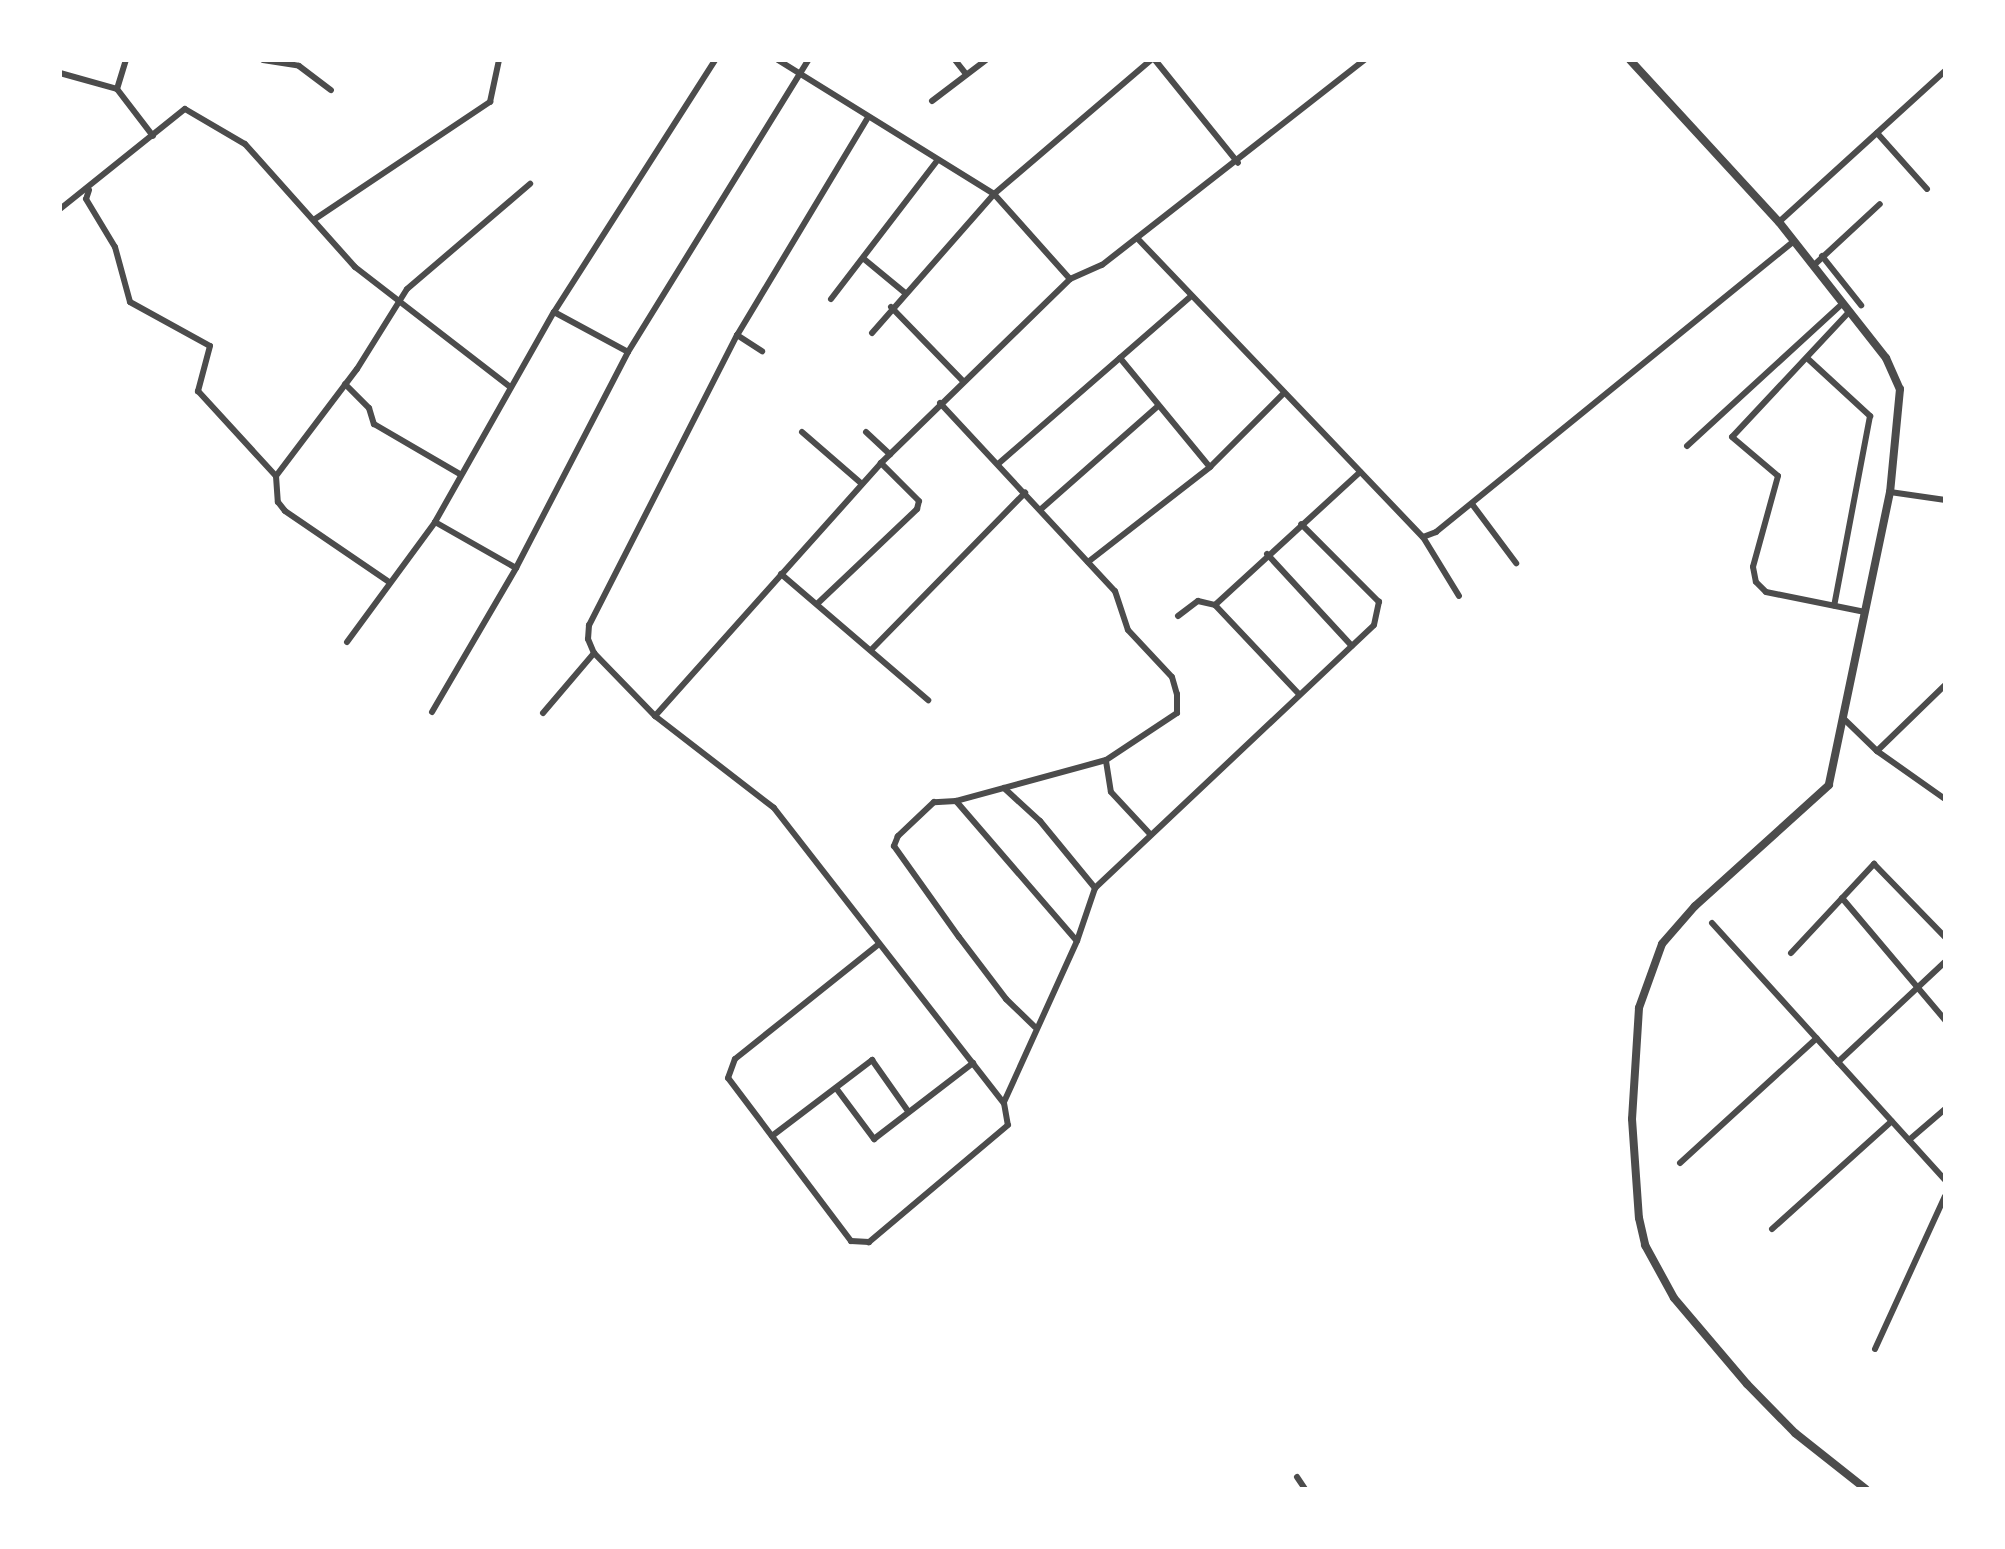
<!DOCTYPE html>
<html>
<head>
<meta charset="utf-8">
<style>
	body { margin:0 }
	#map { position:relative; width:2005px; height:1549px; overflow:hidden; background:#fff; font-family:"Roboto Serif",serif }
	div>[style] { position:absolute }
	.minor>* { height:6px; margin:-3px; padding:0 3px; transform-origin:3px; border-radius:3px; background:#4c4c4c }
	.tertiary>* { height:8px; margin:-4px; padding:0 4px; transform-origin:4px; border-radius:4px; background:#4c4c4c }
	span { translate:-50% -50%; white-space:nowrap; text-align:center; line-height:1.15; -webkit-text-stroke:10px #fff; paint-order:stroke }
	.frame { position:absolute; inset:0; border:62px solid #fff; pointer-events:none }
</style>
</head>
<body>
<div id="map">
	<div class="minor">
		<div style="left:263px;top:60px;width:36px;rotate:9deg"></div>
		<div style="left:299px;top:66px;width:40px;rotate:37deg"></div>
		<div style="left:778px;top:60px;width:254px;rotate:31.8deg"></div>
		<div style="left:994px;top:194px;width:114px;rotate:48.2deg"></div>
		<div style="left:955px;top:60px;width:18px;rotate:52deg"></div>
		<div style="left:1155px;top:60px;width:132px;rotate:51.1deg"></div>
		<div style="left:60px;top:73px;width:59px;rotate:15.7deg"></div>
		<div style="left:117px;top:89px;width:59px;rotate:52.5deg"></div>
		<div style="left:117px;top:89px;width:30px;rotate:-73deg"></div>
		<div style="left:932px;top:101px;width:68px;rotate:-37.2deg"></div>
		<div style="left:867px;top:119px;width:252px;rotate:121deg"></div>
		<div style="left:737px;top:335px;width:326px;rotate:117deg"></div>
		<div style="left:589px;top:625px;width:14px;rotate:94deg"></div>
		<div style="left:588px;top:639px;width:15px;rotate:67deg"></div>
		<div style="left:594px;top:653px;width:88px;rotate:45.9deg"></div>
		<div style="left:655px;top:716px;width:150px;rotate:37.7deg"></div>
		<div style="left:774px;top:808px;width:374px;rotate:52.1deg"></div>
		<div style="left:1004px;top:1103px;width:22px;rotate:80deg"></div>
		<div style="left:1008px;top:1125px;width:182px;rotate:139.9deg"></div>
		<div style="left:869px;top:1242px;width:18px;rotate:-177deg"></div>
		<div style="left:851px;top:1241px;width:204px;rotate:-127deg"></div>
		<div style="left:728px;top:1078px;width:20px;rotate:-70deg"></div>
		<div style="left:735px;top:1059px;width:184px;rotate:-38.6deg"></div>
		<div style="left:1877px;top:133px;width:75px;rotate:48.2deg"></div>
		<div style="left:89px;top:190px;width:9px;rotate:108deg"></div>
		<div style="left:86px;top:199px;width:56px;rotate:58.9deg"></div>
		<div style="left:115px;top:247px;width:57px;rotate:74.7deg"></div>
		<div style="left:130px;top:302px;width:91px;rotate:28.8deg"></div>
		<div style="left:210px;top:346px;width:47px;rotate:104.9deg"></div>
		<div style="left:198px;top:391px;width:115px;rotate:47.5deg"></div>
		<div style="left:276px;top:476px;width:26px;rotate:86deg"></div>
		<div style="left:278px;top:502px;width:11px;rotate:52deg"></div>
		<div style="left:285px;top:511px;width:126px;rotate:34.3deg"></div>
		<div style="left:60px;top:209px;width:160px;rotate:-38.7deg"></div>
		<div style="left:185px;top:109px;width:69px;rotate:30.3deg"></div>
		<div style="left:245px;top:144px;width:165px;rotate:48.2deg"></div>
		<div style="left:355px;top:267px;width:196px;rotate:37.7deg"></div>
		<div style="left:315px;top:219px;width:211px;rotate:-33.8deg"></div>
		<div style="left:490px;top:102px;width:43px;rotate:-77.9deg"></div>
		<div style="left:1779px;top:222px;width:224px;rotate:-42.3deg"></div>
		<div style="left:1137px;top:238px;width:414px;rotate:46.3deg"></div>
		<div style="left:1423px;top:537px;width:14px;rotate:-21deg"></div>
		<div style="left:1436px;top:532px;width:460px;rotate:-39.1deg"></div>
		<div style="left:1822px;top:256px;width:63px;rotate:51.5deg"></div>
		<div style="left:864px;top:259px;width:52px;rotate:39.5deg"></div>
		<div style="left:1813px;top:266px;width:91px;rotate:-42.8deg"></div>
		<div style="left:831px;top:299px;width:173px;rotate:-52.5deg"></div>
		<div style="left:891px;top:307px;width:103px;rotate:45.8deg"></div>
		<div style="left:554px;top:312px;width:84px;rotate:28.4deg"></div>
		<div style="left:1849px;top:312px;width:171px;rotate:133.1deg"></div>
		<div style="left:1732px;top:437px;width:60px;rotate:40.3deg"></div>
		<div style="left:1778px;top:476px;width:94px;rotate:105.4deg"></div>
		<div style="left:1753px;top:567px;width:15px;rotate:79deg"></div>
		<div style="left:1756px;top:582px;width:14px;rotate:45deg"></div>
		<div style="left:1766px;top:592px;width:101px;rotate:11.4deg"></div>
		<div style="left:872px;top:333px;width:185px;rotate:-48.7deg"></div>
		<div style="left:994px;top:194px;width:206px;rotate:-40.5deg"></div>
		<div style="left:737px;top:335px;width:30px;rotate:33deg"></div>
		<div style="left:1120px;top:358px;width:141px;rotate:50.5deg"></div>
		<div style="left:1807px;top:358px;width:86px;rotate:42.6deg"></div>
		<div style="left:1870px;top:416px;width:193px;rotate:100.7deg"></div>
		<div style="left:345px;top:384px;width:34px;rotate:45deg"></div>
		<div style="left:369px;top:408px;width:17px;rotate:73deg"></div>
		<div style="left:374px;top:424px;width:99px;rotate:30.2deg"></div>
		<div style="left:940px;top:403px;width:257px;rotate:47.1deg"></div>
		<div style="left:1115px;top:591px;width:41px;rotate:71.6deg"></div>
		<div style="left:1128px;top:630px;width:64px;rotate:46.9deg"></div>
		<div style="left:1172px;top:677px;width:18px;rotate:74deg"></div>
		<div style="left:1177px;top:694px;width:19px;rotate:90deg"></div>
		<div style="left:1177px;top:713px;width:85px;rotate:146.5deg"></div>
		<div style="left:1106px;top:760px;width:156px;rotate:164.7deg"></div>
		<div style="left:956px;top:801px;width:22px;rotate:177deg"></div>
		<div style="left:934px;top:802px;width:50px;rotate:136.6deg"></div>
		<div style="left:898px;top:836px;width:11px;rotate:112deg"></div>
		<div style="left:894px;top:846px;width:112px;rotate:54.5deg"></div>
		<div style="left:959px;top:937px;width:78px;rotate:52.8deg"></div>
		<div style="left:1006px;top:999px;width:40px;rotate:44deg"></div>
		<div style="left:802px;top:432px;width:79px;rotate:40.9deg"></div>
		<div style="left:866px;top:432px;width:33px;rotate:43deg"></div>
		<div style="left:1687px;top:446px;width:210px;rotate:-42.5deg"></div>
		<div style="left:998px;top:464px;width:256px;rotate:-41deg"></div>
		<div style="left:276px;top:476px;width:134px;rotate:-52.9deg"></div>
		<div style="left:357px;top:369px;width:94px;rotate:-58deg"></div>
		<div style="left:407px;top:289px;width:162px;rotate:-40.5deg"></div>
		<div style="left:1890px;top:492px;width:56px;rotate:8.3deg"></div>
		<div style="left:1472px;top:504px;width:74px;rotate:53.3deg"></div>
		<div style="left:1040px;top:510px;width:157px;rotate:-41.4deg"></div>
		<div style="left:435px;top:522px;width:93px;rotate:29.6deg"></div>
		<div style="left:1423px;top:537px;width:69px;rotate:58.6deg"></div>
		<div style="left:1267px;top:554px;width:125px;rotate:47.3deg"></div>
		<div style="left:1088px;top:562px;width:155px;rotate:-37.9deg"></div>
		<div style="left:1210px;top:467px;width:103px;rotate:-45deg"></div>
		<div style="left:781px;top:574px;width:194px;rotate:40.6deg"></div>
		<div style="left:817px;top:604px;width:138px;rotate:-43.5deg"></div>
		<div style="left:917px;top:509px;width:8px;rotate:-76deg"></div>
		<div style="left:919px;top:501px;width:54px;rotate:-135deg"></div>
		<div style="left:1215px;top:605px;width:122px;rotate:46.7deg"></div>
		<div style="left:1178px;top:616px;width:25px;rotate:-37deg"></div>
		<div style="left:1198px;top:601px;width:17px;rotate:13deg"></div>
		<div style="left:1215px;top:605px;width:197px;rotate:-42.5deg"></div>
		<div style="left:347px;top:642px;width:149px;rotate:-53.7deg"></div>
		<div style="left:435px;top:522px;width:241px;rotate:-60.5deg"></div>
		<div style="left:554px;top:312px;width:299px;rotate:-57.4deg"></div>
		<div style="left:872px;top:649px;width:219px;rotate:-45.6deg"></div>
		<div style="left:432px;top:712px;width:167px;rotate:-59.7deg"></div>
		<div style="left:516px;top:568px;width:243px;rotate:-62.6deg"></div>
		<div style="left:628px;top:352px;width:343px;rotate:-58.3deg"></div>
		<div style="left:543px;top:713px;width:79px;rotate:-49.6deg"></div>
		<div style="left:655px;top:716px;width:339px;rotate:-48.2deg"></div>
		<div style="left:881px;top:463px;width:264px;rotate:-44.2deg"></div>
		<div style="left:1070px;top:279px;width:35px;rotate:-24deg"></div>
		<div style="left:1102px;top:265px;width:333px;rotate:-38deg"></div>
		<div style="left:1844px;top:719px;width:46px;rotate:44.1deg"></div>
		<div style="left:1877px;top:751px;width:83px;rotate:35.2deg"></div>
		<div style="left:1877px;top:751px;width:95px;rotate:-44.1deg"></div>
		<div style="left:1106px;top:761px;width:31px;rotate:81deg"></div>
		<div style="left:1111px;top:792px;width:57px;rotate:47.1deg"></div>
		<div style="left:1004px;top:788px;width:49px;rotate:42.5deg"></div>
		<div style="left:1040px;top:821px;width:87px;rotate:50.6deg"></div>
		<div style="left:956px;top:801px;width:184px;rotate:49.2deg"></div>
		<div style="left:1842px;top:898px;width:160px;rotate:49.8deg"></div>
		<div style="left:1712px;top:923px;width:188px;rotate:47.8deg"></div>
		<div style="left:1838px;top:1062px;width:146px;rotate:-43.1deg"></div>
		<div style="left:1791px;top:953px;width:122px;rotate:-47deg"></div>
		<div style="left:1874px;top:864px;width:102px;rotate:45.8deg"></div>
		<div style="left:1839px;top:1063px;width:158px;rotate:47.8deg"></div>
		<div style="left:836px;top:1088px;width:64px;rotate:53.3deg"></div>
		<div style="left:874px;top:1139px;width:125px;rotate:-37.5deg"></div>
		<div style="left:1004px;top:1102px;width:177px;rotate:-65.6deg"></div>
		<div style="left:1077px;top:941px;width:56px;rotate:-71.2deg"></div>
		<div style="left:1095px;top:888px;width:383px;rotate:-43.3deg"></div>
		<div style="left:1374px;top:625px;width:24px;rotate:-78deg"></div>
		<div style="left:1379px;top:602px;width:110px;rotate:-135deg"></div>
		<div style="left:772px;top:1136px;width:126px;rotate:-37.2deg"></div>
		<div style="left:872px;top:1060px;width:62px;rotate:54.8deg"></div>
		<div style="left:1909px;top:1140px;width:48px;rotate:-40.7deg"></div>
		<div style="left:1680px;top:1163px;width:185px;rotate:-42.4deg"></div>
		<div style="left:1772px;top:1229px;width:161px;rotate:-42deg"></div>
		<div style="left:1875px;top:1349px;width:168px;rotate:-65.4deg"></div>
		<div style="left:1297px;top:1477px;width:14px;rotate:56deg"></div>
	</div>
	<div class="tertiary">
		<div style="left:1630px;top:60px;width:220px;rotate:47.4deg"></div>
		<div style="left:1779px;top:222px;width:173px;rotate:51.8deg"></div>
		<div style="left:1886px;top:358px;width:34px;rotate:66deg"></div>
		<div style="left:1900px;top:389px;width:103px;rotate:95.5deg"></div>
		<div style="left:1890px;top:492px;width:299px;rotate:101.8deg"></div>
		<div style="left:1829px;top:785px;width:181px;rotate:137.9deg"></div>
		<div style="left:1695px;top:906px;width:50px;rotate:131deg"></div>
		<div style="left:1662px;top:944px;width:68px;rotate:109.8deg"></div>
		<div style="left:1639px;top:1008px;width:111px;rotate:93.6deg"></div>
		<div style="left:1632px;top:1119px;width:99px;rotate:86deg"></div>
		<div style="left:1639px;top:1218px;width:28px;rotate:77deg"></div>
		<div style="left:1645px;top:1245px;width:60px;rotate:61.3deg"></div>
		<div style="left:1674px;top:1298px;width:113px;rotate:49.7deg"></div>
		<div style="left:1747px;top:1384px;width:69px;rotate:45.6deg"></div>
		<div style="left:1795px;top:1433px;width:90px;rotate:38.3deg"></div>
	</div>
	<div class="frame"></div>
</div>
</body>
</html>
